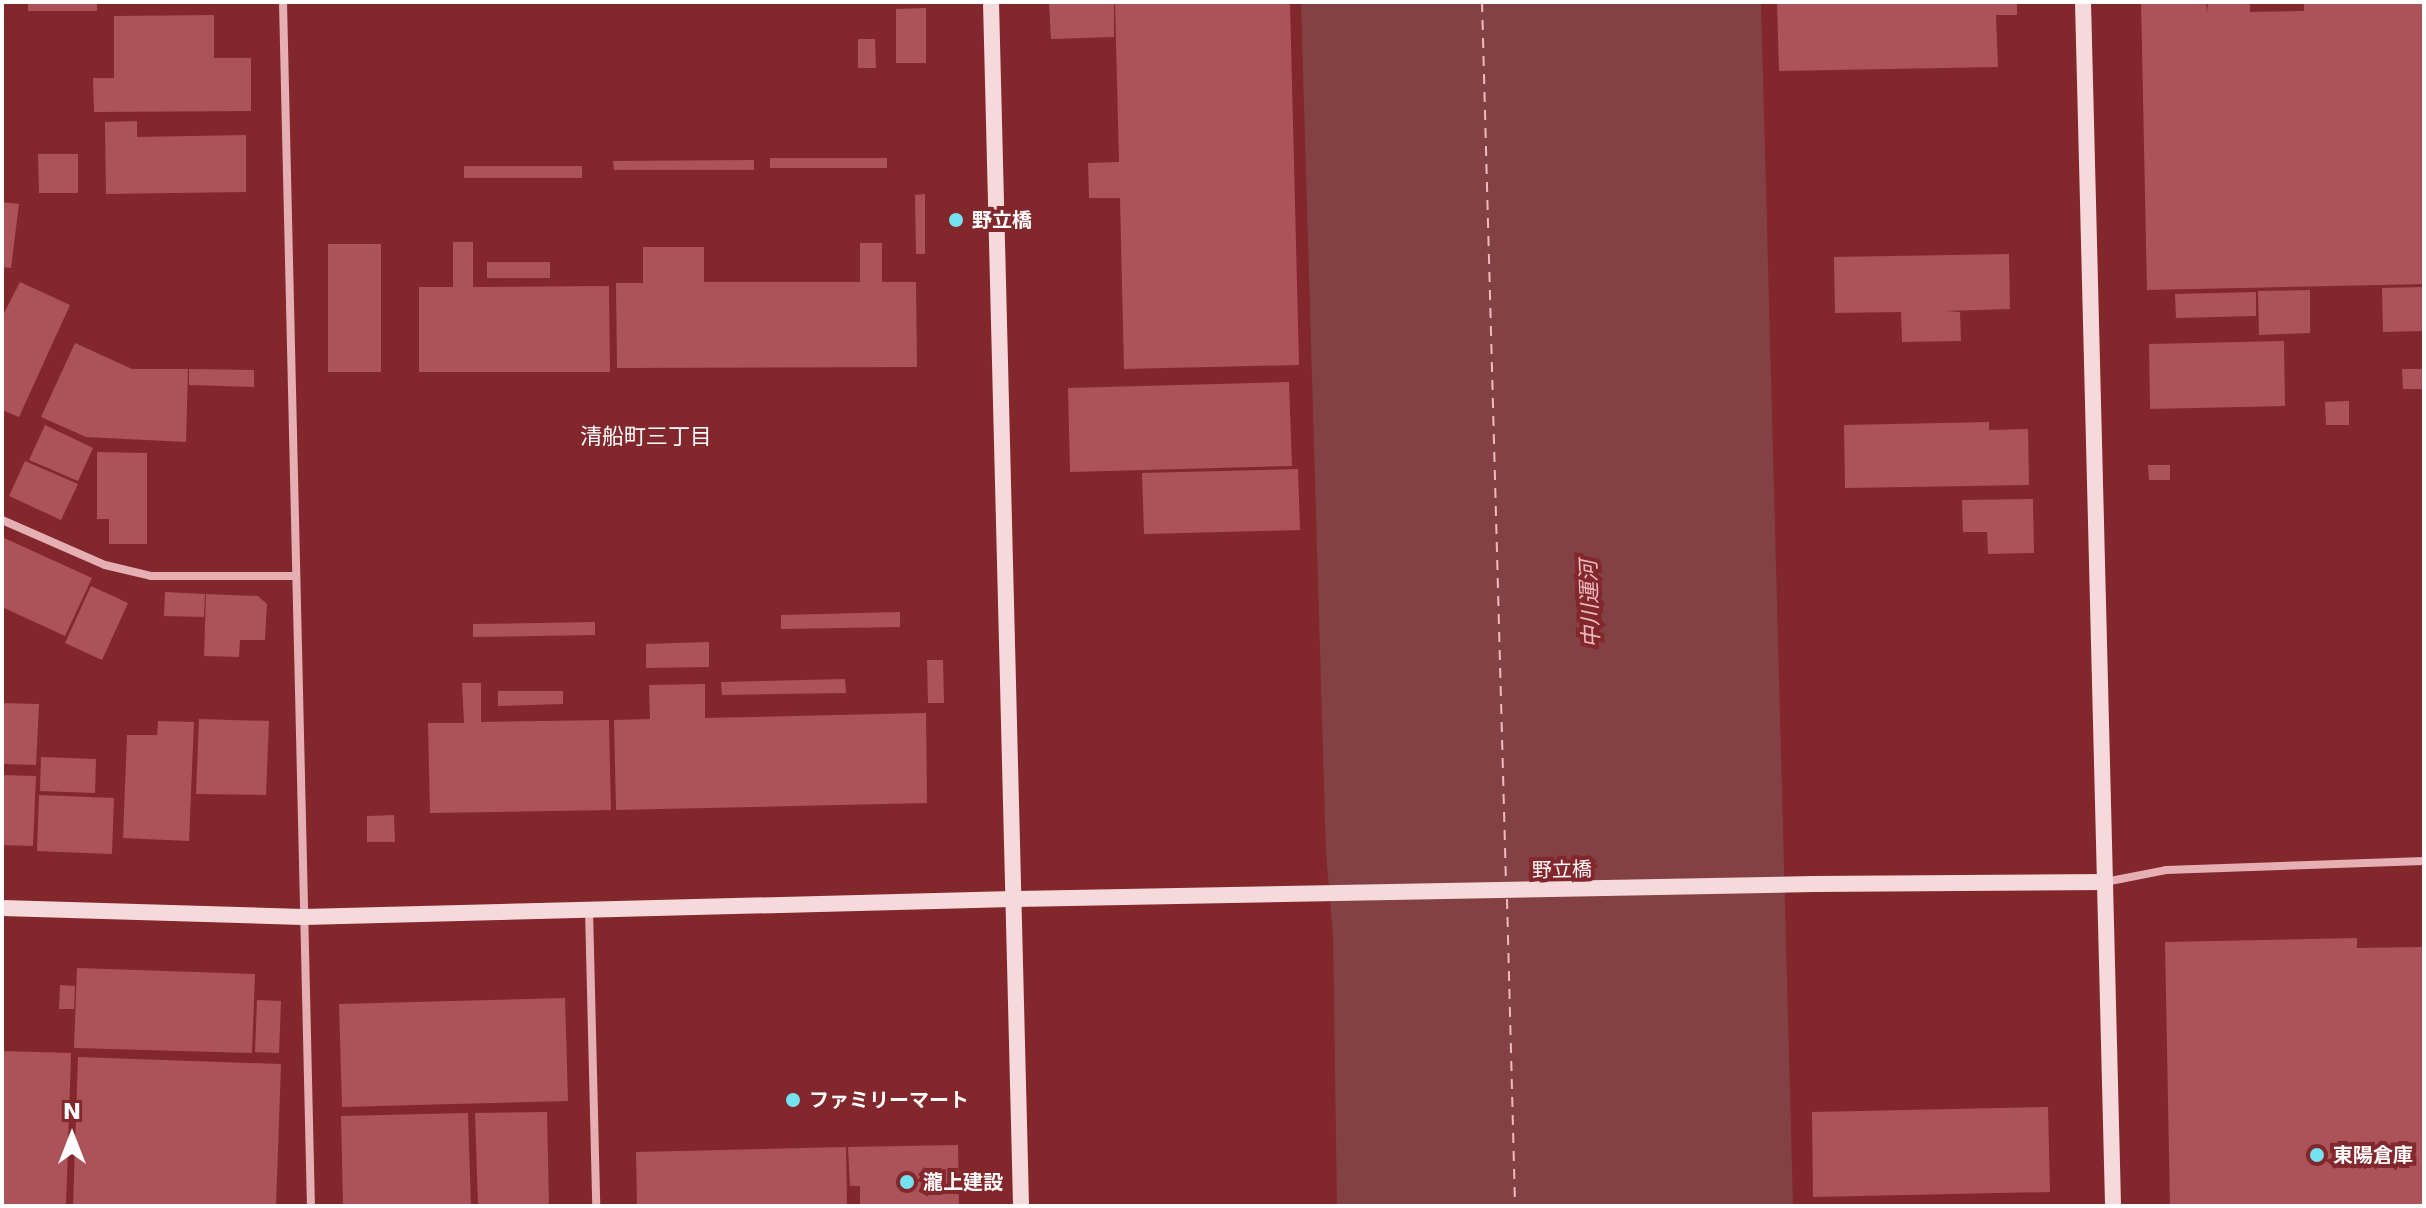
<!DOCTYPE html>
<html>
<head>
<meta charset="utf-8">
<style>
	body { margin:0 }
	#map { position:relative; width:2426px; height:1208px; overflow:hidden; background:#82272c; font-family:"DejaVu Sans","Noto Sans JP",sans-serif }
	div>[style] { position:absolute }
	.water>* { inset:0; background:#844144 }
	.ferry>* { height:2px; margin-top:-1px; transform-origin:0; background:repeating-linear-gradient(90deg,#eebabe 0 10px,transparent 0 18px) }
	.building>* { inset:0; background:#ac5359 }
	.street>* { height:8px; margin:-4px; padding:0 4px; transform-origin:4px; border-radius:4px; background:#e6afb3 }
	.secondary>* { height:16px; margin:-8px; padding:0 8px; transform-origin:8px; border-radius:8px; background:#f6d9da }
	.dots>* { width:22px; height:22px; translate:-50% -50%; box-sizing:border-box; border:4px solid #82272c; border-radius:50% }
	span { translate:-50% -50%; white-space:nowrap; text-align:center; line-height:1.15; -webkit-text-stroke:8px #82272c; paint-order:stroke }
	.poi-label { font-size:20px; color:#fff; font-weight:700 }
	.left { translate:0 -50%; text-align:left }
	.street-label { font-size:20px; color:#fff }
	.neighbourhood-label { font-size:22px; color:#fff }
	.water-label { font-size:22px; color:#eebabe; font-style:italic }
	.frame { position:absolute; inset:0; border:4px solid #fff; pointer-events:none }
	.north { position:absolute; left:32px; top:1096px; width:80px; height:80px; -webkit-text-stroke:6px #82272c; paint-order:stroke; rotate:0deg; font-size:22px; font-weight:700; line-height:32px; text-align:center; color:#fff }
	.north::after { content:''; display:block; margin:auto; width:28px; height:36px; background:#fff; clip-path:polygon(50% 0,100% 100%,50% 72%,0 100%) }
</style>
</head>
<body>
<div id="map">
	<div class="water">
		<div style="clip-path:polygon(1301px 2px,1761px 2px,1793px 1206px,1337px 1206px,1333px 934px,1326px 853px)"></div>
	</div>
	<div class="ferry">
		<div style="left:1482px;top:2px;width:882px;rotate:88.44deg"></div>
		<div style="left:1507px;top:899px;width:307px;rotate:88.5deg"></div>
	</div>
	<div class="building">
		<div style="clip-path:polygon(28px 2px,97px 2px,97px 11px,28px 11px)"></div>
		<div style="clip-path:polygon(1049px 2px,1114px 2px,1114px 37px,1051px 39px)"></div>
		<div style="clip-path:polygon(1115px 2px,1290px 2px,1299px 365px,1124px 369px,1120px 198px,1089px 198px,1088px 163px,1119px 162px)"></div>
		<div style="clip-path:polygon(1777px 2px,2017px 2px,2017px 15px,1996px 15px,1998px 67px,1779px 71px)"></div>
		<div style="clip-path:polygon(2141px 2px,2206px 2px,2207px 13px,2208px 2px,2250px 2px,2250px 12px,2304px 11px,2304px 2px,2424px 2px,2424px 284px,2147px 290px)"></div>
		<div style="clip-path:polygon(926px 8px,926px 63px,896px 63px,896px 9px)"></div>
		<div style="clip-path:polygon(214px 15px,214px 58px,251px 58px,251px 111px,94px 112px,93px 78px,114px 78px,114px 16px)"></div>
		<div style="clip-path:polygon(858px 39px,875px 39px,876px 68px,858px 68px)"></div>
		<div style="clip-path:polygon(137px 121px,137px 137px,246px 135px,246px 192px,106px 194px,105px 122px)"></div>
		<div style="clip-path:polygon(38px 154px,78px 154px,78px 193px,39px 193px)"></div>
		<div style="clip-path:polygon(770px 158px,887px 158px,887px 168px,770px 168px)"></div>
		<div style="clip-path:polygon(754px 160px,754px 170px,614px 170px,613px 161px)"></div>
		<div style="clip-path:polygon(464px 166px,582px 166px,582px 178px,464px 178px)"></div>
		<div style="clip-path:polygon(925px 194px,925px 254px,916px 254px,915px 195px)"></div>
		<div style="clip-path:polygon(2px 202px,19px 204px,11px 268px,2px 267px)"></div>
		<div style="clip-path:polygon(453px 242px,473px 242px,473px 287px,609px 286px,610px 372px,419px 372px,419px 287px,453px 287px)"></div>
		<div style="clip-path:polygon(860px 243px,882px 243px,882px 282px,916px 282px,917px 367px,617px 368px,616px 283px,643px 283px,643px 247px,704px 247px,704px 282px,860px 282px)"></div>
		<div style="clip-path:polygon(328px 244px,381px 244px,381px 372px,328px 372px)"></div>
		<div style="clip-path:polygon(2009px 254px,2010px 309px,1945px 311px,1960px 312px,1961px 341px,1902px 342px,1901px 312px,1835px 313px,1834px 257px)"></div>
		<div style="clip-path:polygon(487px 262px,550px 262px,550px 278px,487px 278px)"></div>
		<div style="clip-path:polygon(20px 282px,70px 305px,19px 417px,2px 410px,2px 317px)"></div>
		<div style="clip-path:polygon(2424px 287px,2424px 331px,2383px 332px,2382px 288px)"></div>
		<div style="clip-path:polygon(2310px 290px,2310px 333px,2259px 335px,2258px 291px)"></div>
		<div style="clip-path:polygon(2256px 292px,2256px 316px,2176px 318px,2175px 294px)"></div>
		<div style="clip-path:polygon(2284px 341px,2285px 406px,2150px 409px,2149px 344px)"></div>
		<div style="clip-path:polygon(75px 343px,132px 369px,188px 369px,186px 442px,86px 437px,41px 417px)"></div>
		<div style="clip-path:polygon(189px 369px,254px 370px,254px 387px,189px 385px)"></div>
		<div style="clip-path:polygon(2402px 369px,2424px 369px,2424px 389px,2403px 389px)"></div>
		<div style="clip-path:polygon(1289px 382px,1292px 466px,1070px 472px,1068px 388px)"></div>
		<div style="clip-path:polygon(2349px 401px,2349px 425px,2326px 425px,2325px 402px)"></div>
		<div style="clip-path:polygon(1989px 422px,1989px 430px,2028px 429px,2029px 485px,1845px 488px,1844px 425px)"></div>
		<div style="clip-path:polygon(45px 425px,93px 448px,78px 481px,29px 460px)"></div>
		<div style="clip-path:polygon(97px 452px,147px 453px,147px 544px,109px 544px,109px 519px,97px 519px)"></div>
		<div style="clip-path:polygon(25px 461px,78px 484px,61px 520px,9px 496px)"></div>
		<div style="clip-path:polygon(2148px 465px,2170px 465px,2170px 480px,2149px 480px)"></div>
		<div style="clip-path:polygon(1298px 469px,1300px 530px,1144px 534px,1142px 473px)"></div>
		<div style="clip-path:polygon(2033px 499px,2034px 553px,1988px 554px,1987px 532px,1963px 532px,1962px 500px)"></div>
		<div style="clip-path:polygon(2px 537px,92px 578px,65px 636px,2px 607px)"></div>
		<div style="clip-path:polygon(91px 586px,128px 603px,102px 660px,65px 643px)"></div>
		<div style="clip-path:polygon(165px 592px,205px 594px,204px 617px,164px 616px)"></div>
		<div style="clip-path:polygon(206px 594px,258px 596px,267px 604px,265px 640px,240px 640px,239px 657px,204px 656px)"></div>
		<div style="clip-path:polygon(900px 612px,900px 627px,781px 629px,781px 615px)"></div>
		<div style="clip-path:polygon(595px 622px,595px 635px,473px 637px,473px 624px)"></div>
		<div style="clip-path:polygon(709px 642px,709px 667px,646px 668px,646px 644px)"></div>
		<div style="clip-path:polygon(927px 660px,943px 660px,944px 703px,928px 703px)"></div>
		<div style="clip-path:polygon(845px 679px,846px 693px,722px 695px,721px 682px)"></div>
		<div style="clip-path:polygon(462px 683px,481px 683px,481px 722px,609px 720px,611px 810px,430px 813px,428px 723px,464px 723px)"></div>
		<div style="clip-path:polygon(705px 684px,705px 718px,926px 713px,927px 803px,616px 810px,614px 720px,650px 719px,649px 685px)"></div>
		<div style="clip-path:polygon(498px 691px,563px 691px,563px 704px,498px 706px)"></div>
		<div style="clip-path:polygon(2px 703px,39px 704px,36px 765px,2px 764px)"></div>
		<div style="clip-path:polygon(199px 719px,269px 721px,266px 795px,196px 794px)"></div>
		<div style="clip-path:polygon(158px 721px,194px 722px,189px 841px,123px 838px,127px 735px,157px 735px)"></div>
		<div style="clip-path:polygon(41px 757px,96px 759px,95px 793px,40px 791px)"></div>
		<div style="clip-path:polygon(2px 775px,36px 776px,33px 846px,2px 845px)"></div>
		<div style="clip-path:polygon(39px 795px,114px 798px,112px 854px,37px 851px)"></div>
		<div style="clip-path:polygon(394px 815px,395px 842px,367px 842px,367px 816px)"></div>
		<div style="clip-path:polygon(2357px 938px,2357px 948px,2424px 947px,2424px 1206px,2170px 1206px,2165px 942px)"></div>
		<div style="clip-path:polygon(77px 968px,255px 974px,252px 1053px,74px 1048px)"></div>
		<div style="clip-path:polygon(60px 985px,75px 986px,74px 1009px,59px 1009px)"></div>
		<div style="clip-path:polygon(565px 998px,568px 1101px,342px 1107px,339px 1004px)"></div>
		<div style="clip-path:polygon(257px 1000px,281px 1001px,279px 1053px,255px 1052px)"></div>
		<div style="clip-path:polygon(2px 1051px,71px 1053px,66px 1206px,2px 1206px)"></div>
		<div style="clip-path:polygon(78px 1057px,281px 1064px,276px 1206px,73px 1206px)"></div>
		<div style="clip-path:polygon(2048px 1107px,2050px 1192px,1813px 1197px,1812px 1112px)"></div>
		<div style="clip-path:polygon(547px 1112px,549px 1206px,478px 1206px,475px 1113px)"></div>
		<div style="clip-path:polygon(468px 1113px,471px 1206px,343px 1206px,341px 1116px)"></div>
		<div style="clip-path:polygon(958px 1145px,959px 1206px,860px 1206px,860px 1186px,850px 1186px,848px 1147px)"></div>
		<div style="clip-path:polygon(846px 1147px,847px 1206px,637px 1206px,636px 1152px)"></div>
	</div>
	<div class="street">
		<div style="left:283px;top:2px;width:1204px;rotate:88.67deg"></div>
		<div style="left:2px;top:520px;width:112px;rotate:23.6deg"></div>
		<div style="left:105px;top:565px;width:47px;rotate:13.4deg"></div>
		<div style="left:151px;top:576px;width:145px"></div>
		<div style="left:2105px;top:882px;width:62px;rotate:-11.1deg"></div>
		<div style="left:2166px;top:870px;width:258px;rotate:-2deg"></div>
		<div style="left:589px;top:909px;width:297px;rotate:88.6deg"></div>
	</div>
	<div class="secondary">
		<div style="left:991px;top:2px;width:1204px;rotate:88.57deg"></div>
		<div style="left:2083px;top:2px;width:1204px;rotate:88.57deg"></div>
		<div style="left:2px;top:908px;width:301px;rotate:1.7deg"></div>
		<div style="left:303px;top:917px;width:710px;rotate:-1.45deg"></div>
		<div style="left:1013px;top:899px;width:800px;rotate:-1.07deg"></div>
		<div style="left:1813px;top:884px;width:292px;rotate:-0.4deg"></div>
	</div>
	<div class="dots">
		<div style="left:956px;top:220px;background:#75e3ef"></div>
		<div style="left:793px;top:1100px;background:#75e3ef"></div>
		<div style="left:2317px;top:1155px;background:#75e3ef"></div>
		<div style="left:907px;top:1182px;background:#75e3ef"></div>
	</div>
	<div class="poi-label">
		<span class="left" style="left:972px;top:220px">野立橋</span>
		<span class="left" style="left:809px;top:1100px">ファミリーマート</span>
		<span class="left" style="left:2333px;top:1155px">東陽倉庫</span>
		<span class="left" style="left:923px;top:1182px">瀧上建設</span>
	</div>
	<div class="street-label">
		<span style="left:1562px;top:870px;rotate:-1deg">野立橋</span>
	</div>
	<div class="neighbourhood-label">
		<span style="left:646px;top:437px">清船町三丁目</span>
	</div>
	<div class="water-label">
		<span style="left:1590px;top:604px;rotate:-92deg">中川運河</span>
	</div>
	<div class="frame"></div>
	<div class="north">N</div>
</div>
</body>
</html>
